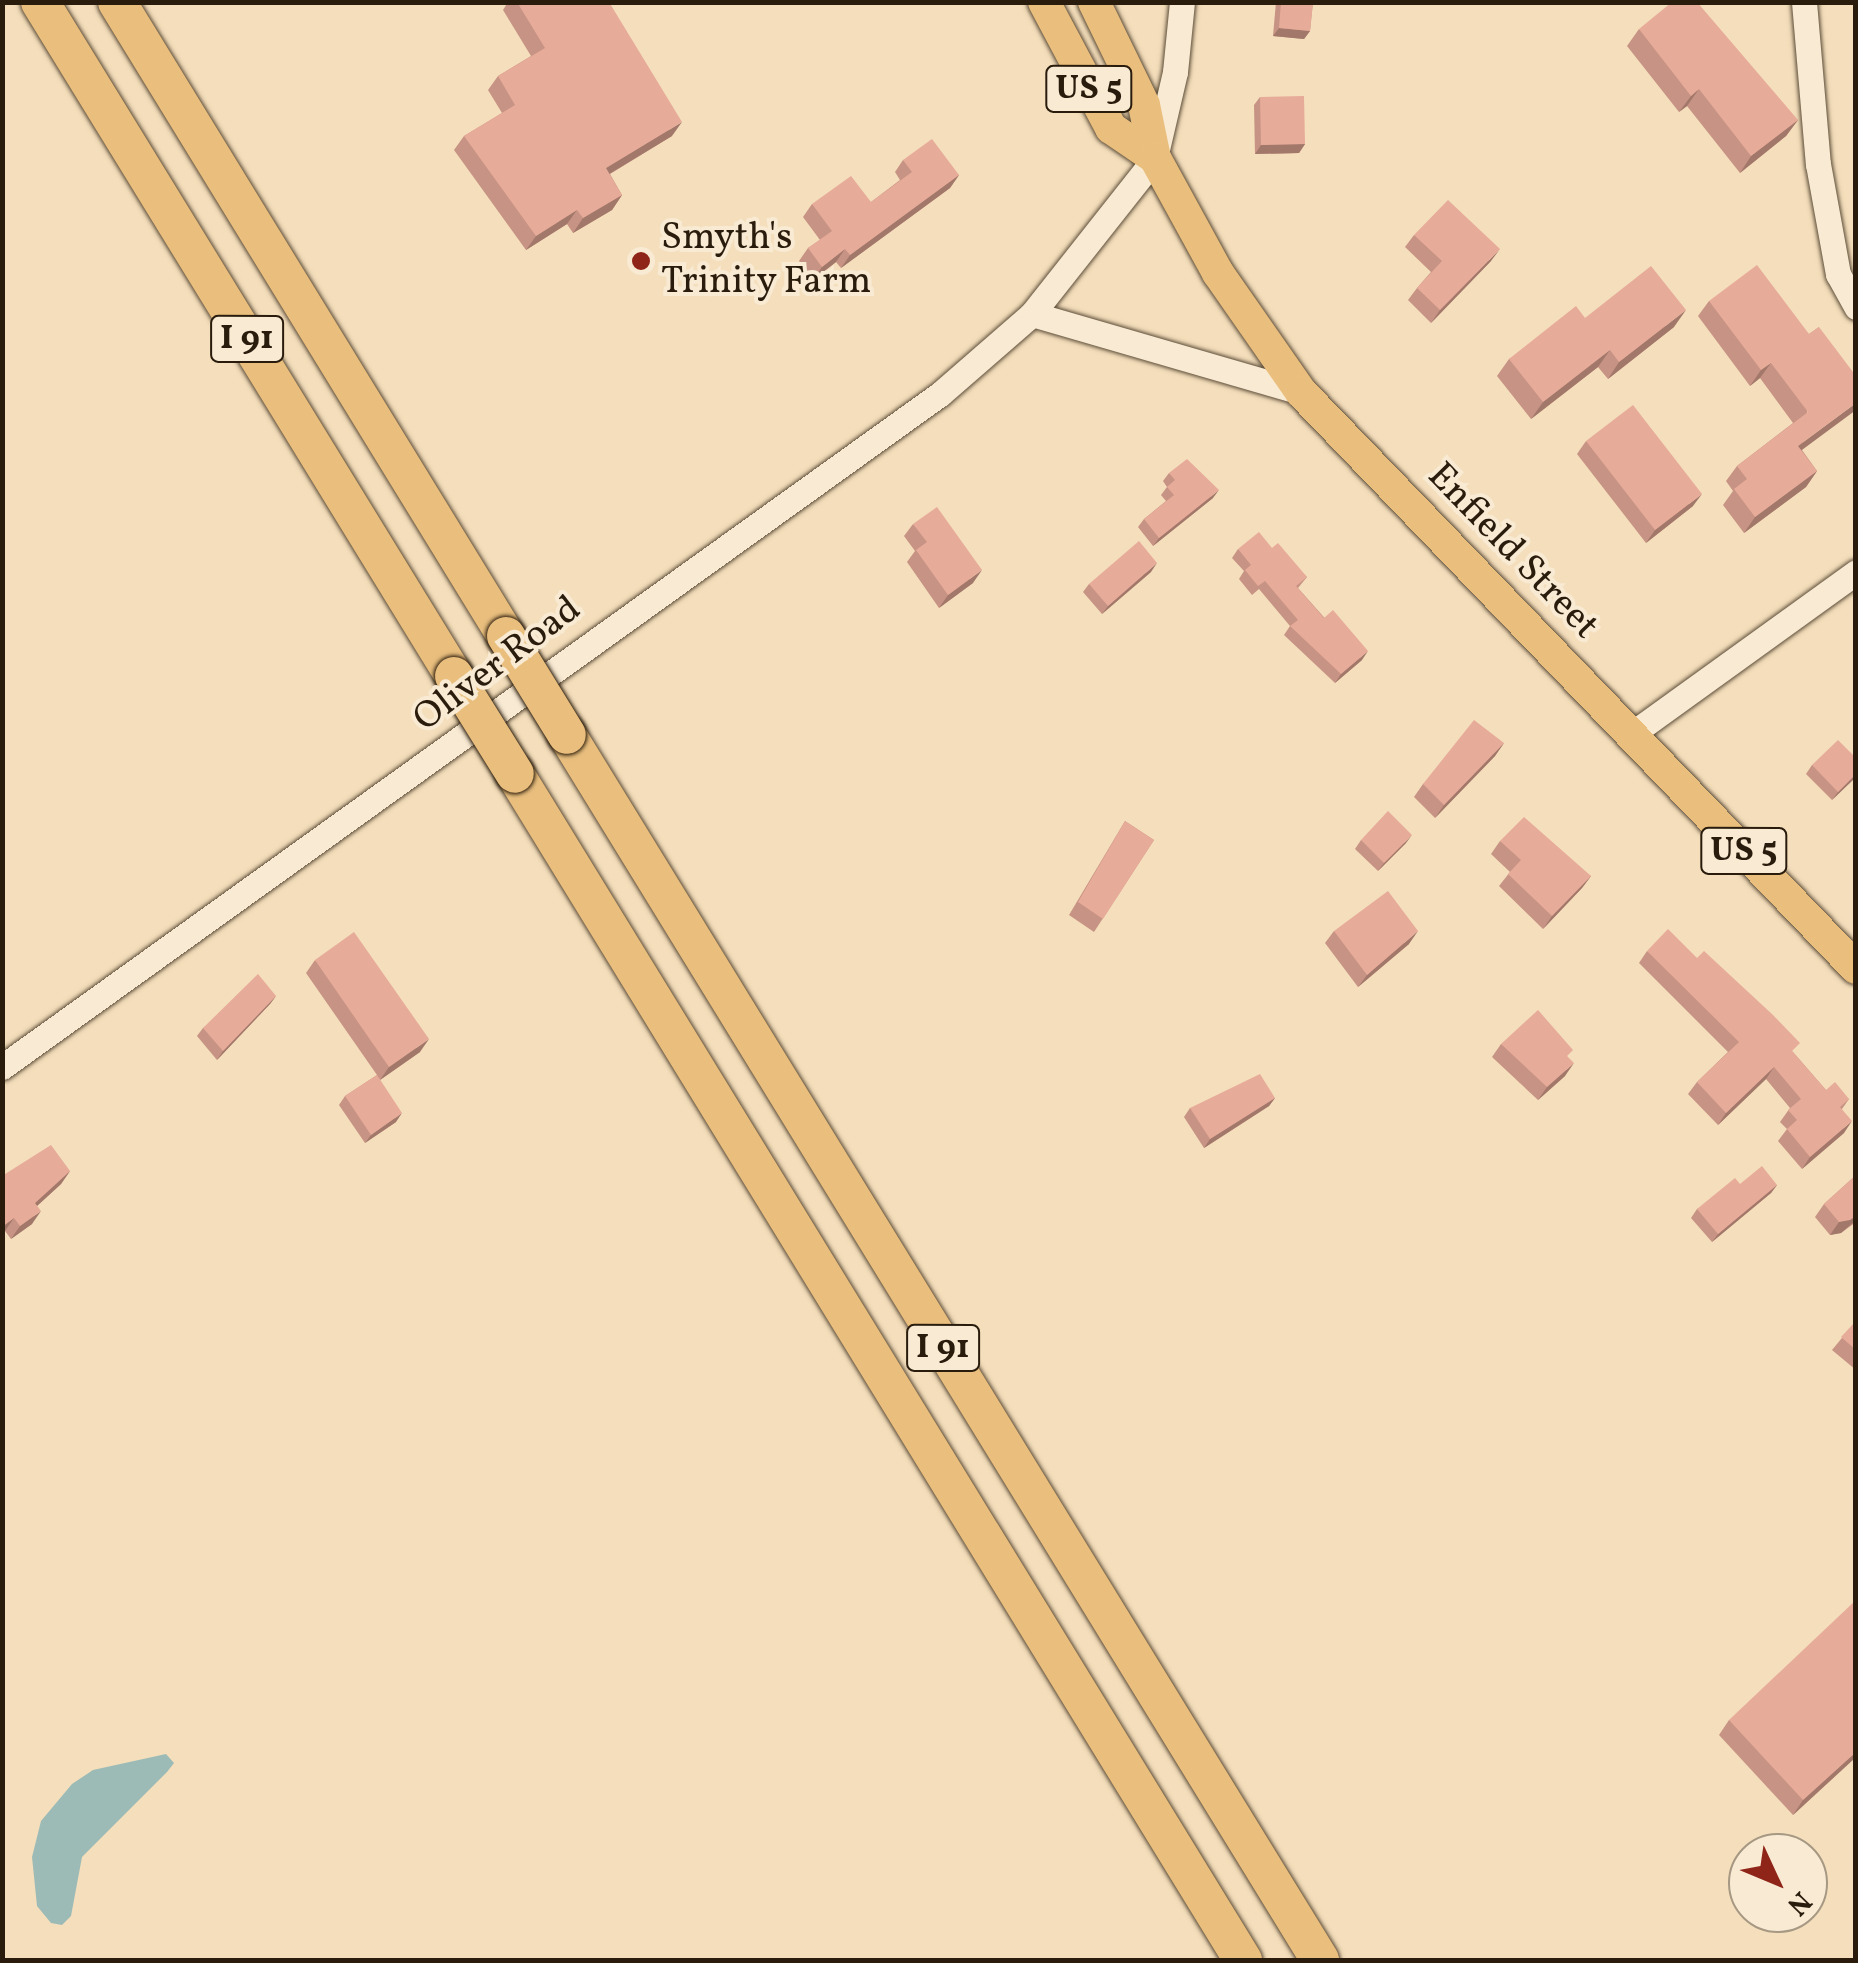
<!DOCTYPE html>
<html>
<head>
<meta charset="utf-8">
<style>
	body { margin:0 }
	#map { position:relative; width:1858px; height:1963px; overflow:hidden; background:#f4debb; font-family:Vollkorn,serif }
	div>[style] { position:absolute }
	.water>* { inset:0; background:#9cbbb6 }
	.roads { filter:drop-shadow(0 0 2px #5c4c38) drop-shadow(0 0 2px #5c4c38) }
	.minor>* { height:25px; margin:-12.5px; padding:0 12.5px; transform-origin:12.5px; border-radius:12.5px; background:#f8ead3 }
	.major>* { height:32px; margin:-16px; padding:0 16px; transform-origin:16px; border-radius:16px; background:#eabf7e }
	.highway>* { height:38px; margin:-19px; padding:0 19px; transform-origin:19px; border-radius:19px; background:#eabf7e }
	.bridges { filter:drop-shadow(0 0 2px #2a1c0c) drop-shadow(0 0 2px #2a1c0c) }
	.highway-bridge>* { height:38px; margin:-19px; padding:0 19px; transform-origin:19px; border-radius:19px; background:#eabf7e }
	.wall>* { inset:0; background:#c79384 }
	.shaded-wall>* { inset:0; background:#a2786b }
	.building>* { inset:0; background:#e7ab99 }
	.dots>* { width:28px; height:28px; translate:-50% -50%; box-sizing:border-box; border:5px solid #f8ead3; border-radius:50% }
	span { translate:-50% -50%; white-space:nowrap; text-align:center; line-height:1.15; -webkit-text-stroke:8px #f8ead3; paint-order:stroke }
	.shield-label span { padding:2px 8px; background:#f8ead3; border:2px solid; border-radius:8px; -webkit-text-stroke-width:0 }
	.shield-label { font-size:35px; color:#2a1c0c; font-weight:700 }
	.poi-label { font-size:38px; color:#2a1c0c }
	.left { translate:0 -50%; text-align:left }
	.street-label { font-size:38px; color:#2a1c0c }
	.frame { position:absolute; inset:0; border:5px solid #2a1c0c; pointer-events:none }
	.north { position:absolute; left:1728px; top:1833px; width:100px; height:100px; box-sizing:border-box; background:#f8ead3; border:2px solid #a69883; border-radius:50%; rotate:134deg; font-size:28px; font-weight:700; line-height:40px; text-align:center; color:#2a1c0c }
	.north::after { content:''; display:block; margin:auto; width:35px; height:45px; background:#8f2418; clip-path:polygon(50% 0,100% 100%,50% 72%,0 100%) }
</style>
</head>
<body>
<div id="map">
	<div class="water">
		<div style="clip-path:polygon(166px 1754px,174px 1763px,167px 1772px,82px 1857px,71px 1916px,62px 1925px,51px 1923px,37px 1906px,32px 1857px,41px 1821px,72px 1784px,93px 1770px)"></div>
	</div>
	<div class="roads">
		<div class="minor">
			<div style="left:1804px;top:2px;width:163px;rotate:85.1deg"></div>
			<div style="left:1818px;top:164px;width:112px;rotate:79.7deg"></div>
			<div style="left:1838px;top:274px;width:38px;rotate:61deg"></div>
			<div style="left:1032px;top:314px;width:280px;rotate:16.2deg"></div>
			<div style="left:1633px;top:733px;width:275px;rotate:-35.8deg"></div>
			<div style="left:2px;top:1067px;width:1154px;rotate:-35.66deg"></div>
			<div style="left:940px;top:394px;width:122px;rotate:-41deg"></div>
			<div style="left:1032px;top:314px;width:199px;rotate:-51.7deg"></div>
			<div style="left:1155px;top:158px;width:88px;rotate:-76.9deg"></div>
			<div style="left:1175px;top:72px;width:70px;rotate:-84.3deg"></div>
		</div>
		<div class="major">
			<div style="left:1044px;top:2px;width:143px;rotate:62deg"></div>
			<div style="left:1111px;top:128px;width:53px;rotate:34.3deg"></div>
			<div style="left:1094px;top:2px;width:114px;rotate:64.1deg"></div>
			<div style="left:1144px;top:105px;width:54px;rotate:78.3deg"></div>
			<div style="left:1155px;top:158px;width:131px;rotate:61.3deg"></div>
			<div style="left:1218px;top:273px;width:145px;rotate:55.1deg"></div>
			<div style="left:1301px;top:392px;width:800px;rotate:46.06deg"></div>
		</div>
		<div class="highway">
			<div style="left:40px;top:2px;width:791px;rotate:58.44deg"></div>
			<div style="left:117px;top:2px;width:744px;rotate:58.47deg"></div>
			<div style="left:567px;top:735px;width:1438px;rotate:58.42deg"></div>
			<div style="left:515px;top:774px;width:1392px;rotate:58.46deg"></div>
		</div>
	</div>
	<div class="bridges">
		<div class="highway-bridge">
			<div style="left:506px;top:636px;width:116px;rotate:58.4deg"></div>
			<div style="left:454px;top:676px;width:115px;rotate:58.1deg"></div>
		</div>
	</div>
	<div class="wall">
		<div style="clip-path:polygon(508px 2px,609px 2px,672px 136px,610px 174px,622px 195px,612px 210px,573px 233px,567px 224px,526px 250px,454px 150px,464px 136px,502px 113px,488px 90px,498px 76px,531px 56px,503px 10px)"></div>
		<div style="clip-path:polygon(1276px 2px,1313px 2px,1310px 31px,1304px 39px,1273px 36px)"></div>
		<div style="clip-path:polygon(1639px 29px,1798px 120px,1786px 136px,1740px 173px,1687px 106px,1679px 112px,1627px 46px)"></div>
		<div style="clip-path:polygon(1260px 97px,1305px 144px,1299px 153px,1255px 154px,1254px 105px)"></div>
		<div style="clip-path:polygon(903px 160px,959px 175px,950px 188px,841px 268px,836px 262px,813px 280px,799px 261px,808px 248px,820px 240px,803px 217px,812px 204px,871px 202px,900px 180px,895px 172px)"></div>
		<div style="clip-path:polygon(1414px 235px,1491px 261px,1431px 323px,1408px 300px,1417px 288px,1431px 272px,1405px 247px)"></div>
		<div style="clip-path:polygon(1709px 301px,1809px 334px,1819px 327px,1802px 450px,1817px 471px,1806px 487px,1744px 533px,1723px 505px,1733px 491px,1726px 481px,1737px 466px,1793px 423px,1760px 378px,1750px 386px,1698px 316px)"></div>
		<div style="clip-path:polygon(1585px 318px,1674px 327px,1608px 379px,1598px 367px,1531px 419px,1497px 376px,1509px 359px)"></div>
		<div style="clip-path:polygon(1586px 441px,1693px 506px,1646px 543px,1577px 454px)"></div>
		<div style="clip-path:polygon(1169px 473px,1213px 498px,1153px 546px,1138px 527px,1144px 519px,1166px 501px,1161px 495px,1167px 487px,1163px 481px)"></div>
		<div style="clip-path:polygon(913px 524px,973px 583px,939px 608px,907px 562px,915px 551px,904px 536px)"></div>
		<div style="clip-path:polygon(1272px 548px,1307px 577px,1298px 588px,1362px 660px,1335px 683px,1284px 635px,1290px 626px,1259px 589px,1252px 595px,1239px 579px,1244px 571px,1232px 558px,1238px 549px)"></div>
		<div style="clip-path:polygon(1151px 572px,1102px 614px,1083px 592px,1089px 584px)"></div>
		<div style="clip-path:polygon(1504px 743px,1495px 756px,1435px 818px,1414px 797px,1423px 784px)"></div>
		<div style="clip-path:polygon(1856px 758px,1856px 777px,1832px 800px,1806px 774px,1812px 765px)"></div>
		<div style="clip-path:polygon(1125px 821px,1154px 840px,1094px 932px,1069px 915px)"></div>
		<div style="clip-path:polygon(1361px 840px,1406px 843px,1378px 871px,1355px 849px)"></div>
		<div style="clip-path:polygon(1500px 841px,1591px 876px,1582px 888px,1543px 929px,1499px 886px,1510px 872px,1491px 854px)"></div>
		<div style="clip-path:polygon(1334px 931px,1409px 944px,1358px 987px,1325px 943px)"></div>
		<div style="clip-path:polygon(1647px 951px,1793px 1052px,1826px 1090px,1849px 1099px,1842px 1109px,1844px 1133px,1802px 1169px,1778px 1141px,1787px 1129px,1780px 1122px,1790px 1108px,1766px 1079px,1718px 1125px,1688px 1094px,1697px 1082px,1728px 1052px,1639px 963px)"></div>
		<div style="clip-path:polygon(315px 960px,420px 1052px,380px 1080px,396px 1122px,365px 1143px,339px 1105px,345px 1096px,377px 1075px,306px 973px)"></div>
		<div style="clip-path:polygon(276px 996px,270px 1004px,217px 1060px,197px 1036px,203px 1028px)"></div>
		<div style="clip-path:polygon(1501px 1044px,1568px 1057px,1565px 1076px,1538px 1100px,1492px 1057px)"></div>
		<div style="clip-path:polygon(1275px 1098px,1269px 1106px,1204px 1148px,1184px 1117px,1190px 1108px)"></div>
		<div style="clip-path:polygon(70px 1171px,61px 1184px,37px 1206px,32px 1224px,11px 1239px,5px 1231px,2px 1176px)"></div>
		<div style="clip-path:polygon(1856px 1175px,1856px 1222px,1841px 1233px,1830px 1235px,1815px 1217px,1824px 1204px)"></div>
		<div style="clip-path:polygon(1740px 1184px,1777px 1185px,1771px 1193px,1712px 1242px,1691px 1218px,1697px 1209px)"></div>
		<div style="clip-path:polygon(1856px 1321px,1856px 1370px,1832px 1350px)"></div>
		<div style="clip-path:polygon(1729px 1720px,1856px 1757px,1793px 1815px,1719px 1735px)"></div>
	</div>
	<div class="shaded-wall">
		<div style="clip-path:polygon(1279px 28px,1310px 31px,1304px 39px,1273px 36px)"></div>
		<div style="clip-path:polygon(1699px 89px,1687px 106px,1679px 112px,1691px 96px)"></div>
		<div style="clip-path:polygon(1798px 120px,1786px 136px,1740px 173px,1751px 156px)"></div>
		<div style="clip-path:polygon(682px 122px,672px 136px,596px 182px,606px 168px)"></div>
		<div style="clip-path:polygon(1305px 144px,1299px 153px,1255px 154px,1261px 145px)"></div>
		<div style="clip-path:polygon(959px 175px,950px 188px,841px 268px,850px 255px)"></div>
		<div style="clip-path:polygon(622px 195px,612px 210px,573px 233px,583px 218px)"></div>
		<div style="clip-path:polygon(577px 210px,567px 224px,526px 250px,536px 236px)"></div>
		<div style="clip-path:polygon(845px 249px,836px 262px,813px 280px,822px 267px)"></div>
		<div style="clip-path:polygon(1500px 249px,1491px 261px,1431px 323px,1440px 310px)"></div>
		<div style="clip-path:polygon(1686px 310px,1674px 327px,1608px 379px,1619px 362px)"></div>
		<div style="clip-path:polygon(1610px 350px,1598px 367px,1531px 419px,1543px 402px)"></div>
		<div style="clip-path:polygon(1771px 363px,1760px 378px,1750px 386px,1761px 370px)"></div>
		<div style="clip-path:polygon(1856px 403px,1856px 410px,1787px 461px,1798px 446px)"></div>
		<div style="clip-path:polygon(1817px 471px,1806px 487px,1744px 533px,1755px 517px)"></div>
		<div style="clip-path:polygon(1219px 490px,1213px 498px,1153px 546px,1159px 538px)"></div>
		<div style="clip-path:polygon(1702px 494px,1693px 506px,1646px 543px,1655px 530px)"></div>
		<div style="clip-path:polygon(1157px 563px,1151px 572px,1102px 614px,1108px 606px)"></div>
		<div style="clip-path:polygon(982px 570px,973px 583px,939px 608px,948px 595px)"></div>
		<div style="clip-path:polygon(1368px 651px,1362px 660px,1335px 683px,1341px 674px)"></div>
		<div style="clip-path:polygon(1504px 743px,1495px 756px,1435px 818px,1444px 805px)"></div>
		<div style="clip-path:polygon(1856px 774px,1856px 777px,1832px 800px,1838px 792px)"></div>
		<div style="clip-path:polygon(1412px 835px,1406px 843px,1378px 871px,1384px 863px)"></div>
		<div style="clip-path:polygon(1591px 876px,1582px 888px,1543px 929px,1552px 916px)"></div>
		<div style="clip-path:polygon(1418px 931px,1409px 944px,1358px 987px,1367px 975px)"></div>
		<div style="clip-path:polygon(276px 996px,270px 1004px,217px 1060px,223px 1051px)"></div>
		<div style="clip-path:polygon(429px 1039px,420px 1052px,380px 1080px,389px 1067px)"></div>
		<div style="clip-path:polygon(1574px 1063px,1565px 1076px,1538px 1100px,1547px 1087px)"></div>
		<div style="clip-path:polygon(1774px 1067px,1766px 1079px,1718px 1125px,1726px 1113px)"></div>
		<div style="clip-path:polygon(1275px 1098px,1269px 1106px,1204px 1148px,1210px 1139px)"></div>
		<div style="clip-path:polygon(402px 1113px,396px 1122px,365px 1143px,371px 1135px)"></div>
		<div style="clip-path:polygon(1852px 1121px,1844px 1133px,1802px 1169px,1810px 1157px)"></div>
		<div style="clip-path:polygon(70px 1171px,61px 1184px,26px 1216px,35px 1203px)"></div>
		<div style="clip-path:polygon(1777px 1185px,1771px 1193px,1712px 1242px,1718px 1234px)"></div>
		<div style="clip-path:polygon(41px 1211px,32px 1224px,11px 1239px,20px 1226px)"></div>
		<div style="clip-path:polygon(1856px 1216px,1855px 1221px,1841px 1233px,1830px 1235px,1839px 1222px)"></div>
		<div style="clip-path:polygon(14px 1218px,5px 1231px,2px 1233px,2px 1227px)"></div>
		<div style="clip-path:polygon(1856px 1752px,1856px 1757px,1793px 1815px,1803px 1800px)"></div>
	</div>
	<div class="building">
		<div style="clip-path:polygon(517px 2px,609px 2px,682px 122px,606px 168px,622px 195px,583px 218px,577px 210px,536px 236px,464px 136px,515px 105px,498px 76px,545px 48px)"></div>
		<div style="clip-path:polygon(1281px 2px,1313px 2px,1310px 31px,1279px 28px)"></div>
		<div style="clip-path:polygon(1672px 2px,1697px 2px,1798px 120px,1751px 156px,1699px 89px,1691px 96px,1639px 29px)"></div>
		<div style="clip-path:polygon(1304px 96px,1305px 144px,1261px 145px,1260px 97px)"></div>
		<div style="clip-path:polygon(932px 139px,959px 175px,850px 255px,845px 249px,822px 267px,808px 248px,832px 231px,812px 204px,851px 176px,871px 202px,912px 172px,903px 160px)"></div>
		<div style="clip-path:polygon(1448px 200px,1500px 249px,1440px 310px,1417px 288px,1442px 261px,1414px 235px)"></div>
		<div style="clip-path:polygon(1757px 265px,1809px 334px,1819px 327px,1856px 376px,1856px 403px,1798px 446px,1817px 471px,1755px 517px,1734px 489px,1747px 479px,1737px 466px,1808px 412px,1771px 363px,1761px 370px,1709px 301px)"></div>
		<div style="clip-path:polygon(1651px 266px,1686px 310px,1619px 362px,1610px 350px,1543px 402px,1509px 359px,1576px 306px,1585px 318px)"></div>
		<div style="clip-path:polygon(1633px 405px,1702px 494px,1655px 530px,1586px 441px)"></div>
		<div style="clip-path:polygon(1187px 459px,1219px 490px,1159px 538px,1144px 519px,1174px 495px,1167px 487px,1175px 480px,1169px 473px)"></div>
		<div style="clip-path:polygon(937px 507px,982px 570px,948px 595px,916px 550px,927px 542px,913px 524px)"></div>
		<div style="clip-path:polygon(1259px 532px,1272px 548px,1278px 543px,1307px 577px,1296px 586px,1324px 618px,1333px 610px,1368px 651px,1341px 674px,1290px 626px,1298px 620px,1265px 581px,1258px 586px,1245px 570px,1251px 565px,1238px 549px)"></div>
		<div style="clip-path:polygon(1139px 541px,1157px 563px,1108px 606px,1089px 584px)"></div>
		<div style="clip-path:polygon(1474px 720px,1504px 743px,1444px 805px,1423px 784px)"></div>
		<div style="clip-path:polygon(1838px 740px,1856px 758px,1856px 774px,1838px 792px,1812px 765px)"></div>
		<div style="clip-path:polygon(1388px 811px,1412px 835px,1384px 863px,1361px 840px)"></div>
		<div style="clip-path:polygon(1524px 817px,1591px 876px,1552px 916px,1508px 874px,1521px 860px,1500px 841px)"></div>
		<div style="clip-path:polygon(1125px 821px,1154px 840px,1103px 919px,1078px 902px)"></div>
		<div style="clip-path:polygon(1388px 891px,1418px 931px,1367px 975px,1334px 931px)"></div>
		<div style="clip-path:polygon(1668px 929px,1697px 958px,1704px 951px,1773px 1015px,1800px 1043px,1792px 1051px,1826px 1090px,1835px 1082px,1849px 1099px,1840px 1107px,1852px 1121px,1810px 1157px,1787px 1129px,1797px 1120px,1788px 1110px,1801px 1099px,1774px 1067px,1726px 1113px,1697px 1082px,1739px 1042px,1647px 951px)"></div>
		<div style="clip-path:polygon(354px 932px,429px 1039px,389px 1067px,315px 960px)"></div>
		<div style="clip-path:polygon(258px 974px,276px 996px,223px 1051px,203px 1028px)"></div>
		<div style="clip-path:polygon(1538px 1010px,1573px 1050px,1567px 1056px,1574px 1063px,1547px 1087px,1501px 1044px)"></div>
		<div style="clip-path:polygon(1260px 1074px,1275px 1098px,1210px 1139px,1190px 1108px)"></div>
		<div style="clip-path:polygon(377px 1075px,402px 1113px,371px 1135px,345px 1096px)"></div>
		<div style="clip-path:polygon(51px 1145px,70px 1171px,35px 1203px,41px 1211px,20px 1226px,14px 1218px,2px 1227px,2px 1176px)"></div>
		<div style="clip-path:polygon(1762px 1166px,1777px 1185px,1718px 1234px,1697px 1209px,1735px 1178px,1740px 1184px)"></div>
		<div style="clip-path:polygon(1856px 1175px,1856px 1216px,1850px 1220px,1839px 1222px,1824px 1204px)"></div>
		<div style="clip-path:polygon(1856px 1321px,1856px 1350px,1841px 1337px)"></div>
		<div style="clip-path:polygon(1856px 1600px,1856px 1752px,1803px 1800px,1729px 1720px)"></div>
	</div>
	<div class="dots">
		<div style="left:641px;top:261px;background:#8f2418"></div>
	</div>
	<div class="shield-label">
		<span style="left:1089px;top:89px">US 5</span>
		<span style="left:247px;top:339px">I 91</span>
		<span style="left:1744px;top:851px">US 5</span>
		<span style="left:943px;top:1348px">I 91</span>
	</div>
	<div class="poi-label">
		<span class="left" style="left:661px;top:261px">Smyth's<br>Trinity Farm</span>
	</div>
	<div class="street-label">
		<span style="left:1512px;top:552px;rotate:46deg">Enfield Street</span>
		<span style="left:498px;top:665px;rotate:-37deg">Oliver Road</span>
	</div>
	<div class="frame"></div>
	<div class="north">N</div>
</div>
</body>
</html>
